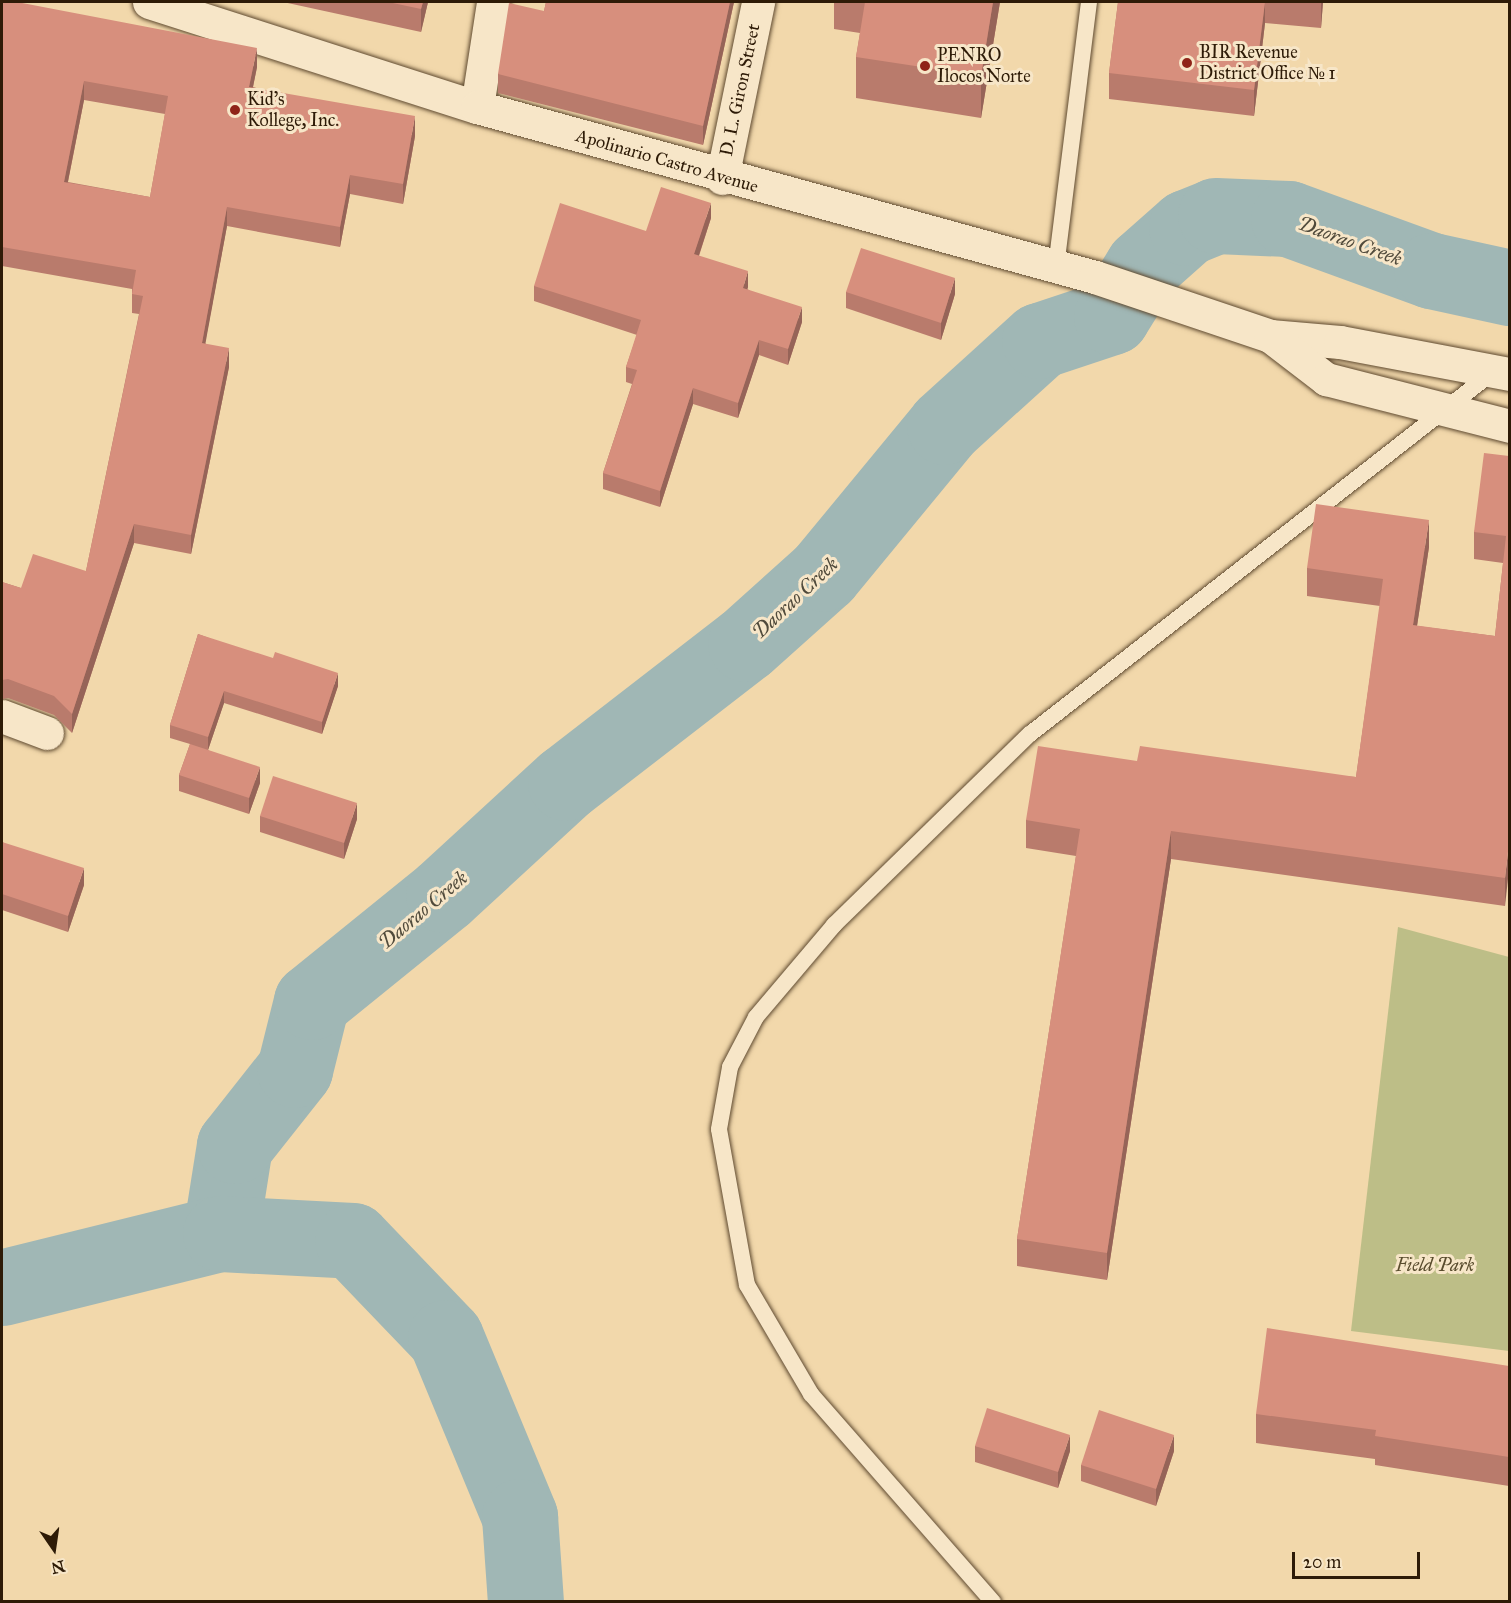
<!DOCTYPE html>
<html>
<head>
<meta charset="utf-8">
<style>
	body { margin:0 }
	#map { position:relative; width:1511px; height:1603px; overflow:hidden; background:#f2d8ab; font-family:"IM FELL Great Primer",serif }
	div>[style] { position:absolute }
	.green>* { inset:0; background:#bdbe87 }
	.river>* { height:76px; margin:-38px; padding:0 38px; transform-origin:38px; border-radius:38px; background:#a0b7b5 }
	.roads { filter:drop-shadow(0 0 2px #5f4a30) drop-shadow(0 0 2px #5f4a30) }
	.service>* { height:16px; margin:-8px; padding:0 8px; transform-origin:8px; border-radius:8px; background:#f7e6c8 }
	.minor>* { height:33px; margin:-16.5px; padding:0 16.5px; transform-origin:16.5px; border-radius:16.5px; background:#f7e6c8 }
	.secondary>* { height:33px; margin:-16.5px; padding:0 16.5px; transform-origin:16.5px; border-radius:16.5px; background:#f7e6c8 }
	.wall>* { inset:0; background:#b97b6c }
	.shaded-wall>* { inset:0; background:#966458 }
	.building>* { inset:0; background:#d78f7d }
	.dots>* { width:16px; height:16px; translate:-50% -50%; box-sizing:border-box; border:3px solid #f7e6c8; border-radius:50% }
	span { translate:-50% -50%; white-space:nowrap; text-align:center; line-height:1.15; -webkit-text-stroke:6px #f7e6c8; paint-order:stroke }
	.poi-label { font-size:18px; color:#2e1b07 }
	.left { translate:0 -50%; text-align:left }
	.street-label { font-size:18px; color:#2e1b07 }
	.park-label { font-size:18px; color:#594c2d; font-style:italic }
	.water-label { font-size:20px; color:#504a3b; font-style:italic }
	.frame { position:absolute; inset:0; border:3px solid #2e1b07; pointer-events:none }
	.north { position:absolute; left:24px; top:1519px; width:60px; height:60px; -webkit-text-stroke:4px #f7e6c8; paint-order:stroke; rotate:167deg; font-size:16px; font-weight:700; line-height:24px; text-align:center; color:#2e1b07 }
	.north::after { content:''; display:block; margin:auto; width:21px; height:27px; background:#2e1b07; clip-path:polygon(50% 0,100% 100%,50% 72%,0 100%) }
	.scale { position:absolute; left:1292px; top:1552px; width:128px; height:27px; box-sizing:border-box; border:3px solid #2e1b07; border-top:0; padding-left:8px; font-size:18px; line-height:21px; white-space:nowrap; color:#2e1b07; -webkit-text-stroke:4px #f7e6c8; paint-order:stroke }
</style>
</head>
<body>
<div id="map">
	<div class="green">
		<div style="clip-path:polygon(1398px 927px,1509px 957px,1509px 1351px,1351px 1331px)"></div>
	</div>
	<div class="river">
		<div style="left:221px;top:1234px;width:89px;rotate:-81deg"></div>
		<div style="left:235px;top:1146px;width:97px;rotate:-51.7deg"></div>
		<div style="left:295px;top:1070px;width:70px;rotate:-76deg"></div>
		<div style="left:312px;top:1002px;width:170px;rotate:-39deg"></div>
		<div style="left:444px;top:895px;width:166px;rotate:-42.6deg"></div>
		<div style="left:566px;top:783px;width:227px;rotate:-37.7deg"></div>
		<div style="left:746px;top:644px;width:105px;rotate:-41.9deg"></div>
		<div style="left:824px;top:574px;width:190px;rotate:-50.5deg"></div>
		<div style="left:945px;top:427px;width:128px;rotate:-42.2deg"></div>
		<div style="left:1040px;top:341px;width:76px;rotate:-18.4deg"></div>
		<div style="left:1112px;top:317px;width:59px;rotate:-58.2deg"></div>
		<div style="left:1143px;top:267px;width:59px;rotate:-41.6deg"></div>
		<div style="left:1187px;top:228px;width:31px;rotate:-22deg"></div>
		<div style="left:1216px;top:216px;width:73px;rotate:2.4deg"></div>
		<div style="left:1289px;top:219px;width:152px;rotate:20deg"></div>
		<div style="left:1432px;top:271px;width:80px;rotate:12.3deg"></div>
		<div style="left:2px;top:1288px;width:226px;rotate:-13.9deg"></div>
		<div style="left:221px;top:1234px;width:132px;rotate:3deg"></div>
		<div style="left:353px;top:1241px;width:134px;rotate:46.2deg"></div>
		<div style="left:446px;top:1338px;width:194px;rotate:67.5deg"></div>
		<div style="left:520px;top:1517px;width:85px;rotate:86deg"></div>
	</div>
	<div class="roads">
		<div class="service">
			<div style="left:1056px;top:267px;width:267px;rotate:-82.9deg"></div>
			<div style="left:993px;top:1602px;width:276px;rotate:-131.2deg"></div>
			<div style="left:811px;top:1394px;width:126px;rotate:-120.4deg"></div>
			<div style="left:747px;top:1285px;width:158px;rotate:-100.2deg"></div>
			<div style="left:719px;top:1129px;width:63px;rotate:-79.9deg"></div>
			<div style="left:730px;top:1067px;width:56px;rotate:-62.5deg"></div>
			<div style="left:756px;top:1017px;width:121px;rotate:-49.7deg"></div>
			<div style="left:834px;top:925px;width:274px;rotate:-44.3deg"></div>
			<div style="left:1030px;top:734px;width:588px;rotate:-38.02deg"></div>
		</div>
		<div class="minor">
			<div style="left:477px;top:107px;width:106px;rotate:-81.3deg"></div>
			<div style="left:722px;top:178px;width:180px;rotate:-78.4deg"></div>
			<div style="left:2px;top:716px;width:48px;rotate:20.7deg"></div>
		</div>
		<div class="secondary">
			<div style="left:149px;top:2px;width:344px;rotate:17.8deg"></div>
			<div style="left:477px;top:107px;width:641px;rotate:15.38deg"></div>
			<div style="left:1095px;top:277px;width:185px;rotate:18.6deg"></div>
			<div style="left:1270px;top:336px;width:70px;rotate:4.9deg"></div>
			<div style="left:1340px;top:342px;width:173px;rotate:10.7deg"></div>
			<div style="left:1270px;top:336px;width:71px;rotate:37.5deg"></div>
			<div style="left:1326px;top:379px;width:190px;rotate:14.3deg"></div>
		</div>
	</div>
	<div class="wall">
		<div style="clip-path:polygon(evenodd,2px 2px,257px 67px,253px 87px,415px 136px,403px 204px,350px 194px,340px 247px,227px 226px,205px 343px,229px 367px,191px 554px,134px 543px,72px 733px,54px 715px,8px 698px,2px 699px,2px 582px,21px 588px,86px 571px,139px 314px,132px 313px,132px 289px,2px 266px,2px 2px,84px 100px,165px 114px,150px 197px,68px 182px,84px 100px)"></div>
		<div style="clip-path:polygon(283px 2px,428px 2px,421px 32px)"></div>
		<div style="clip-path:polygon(546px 2px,734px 2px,703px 145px,498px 93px,498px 74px,544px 11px)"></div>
		<div style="clip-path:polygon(834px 2px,1000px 2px,981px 118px,856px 98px,856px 57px,860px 33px,834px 29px)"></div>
		<div style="clip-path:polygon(1118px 2px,1323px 2px,1321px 28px,1265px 23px,1254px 116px,1109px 99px,1109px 73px)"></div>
		<div style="clip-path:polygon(711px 218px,699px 256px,748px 287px,747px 289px,802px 322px,788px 365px,759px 355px,738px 418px,693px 404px,660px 507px,603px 489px,603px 473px,632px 384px,626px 382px,626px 367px,637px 335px,534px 301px,534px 286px,646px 231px)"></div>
		<div style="clip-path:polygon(846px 292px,955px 294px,941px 340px,846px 308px)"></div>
		<div style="clip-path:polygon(1509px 456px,1505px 906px,1171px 859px,1107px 1280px,1017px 1266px,1017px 1239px,1076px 856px,1026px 848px,1026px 820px,1137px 761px,1356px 777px,1380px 606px,1307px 596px,1307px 568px,1429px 547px,1417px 626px,1495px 636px,1503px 563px,1474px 559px,1474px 532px)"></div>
		<div style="clip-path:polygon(198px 634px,338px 686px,322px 734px,224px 703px,208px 750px,260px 783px,249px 814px,179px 791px,179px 775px,190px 744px,170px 738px,170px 725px)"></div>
		<div style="clip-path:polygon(260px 816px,357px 819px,344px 859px,260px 832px)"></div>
		<div style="clip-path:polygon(2px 842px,84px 885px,68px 932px,2px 910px)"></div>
		<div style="clip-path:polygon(1509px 1366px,1509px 1486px,1375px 1465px,1375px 1459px,1256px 1443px,1256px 1414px)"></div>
		<div style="clip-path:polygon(975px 1446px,1070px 1451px,1058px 1488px,975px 1462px)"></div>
		<div style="clip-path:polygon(1174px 1451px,1156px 1506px,1081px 1481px,1081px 1465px)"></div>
	</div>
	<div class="shaded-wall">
		<div style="clip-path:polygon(423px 2px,428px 2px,421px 32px,421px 9px)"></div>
		<div style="clip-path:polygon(730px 2px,734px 2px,703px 145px,703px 126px)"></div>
		<div style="clip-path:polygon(993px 2px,1000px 2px,981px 118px,981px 76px)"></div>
		<div style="clip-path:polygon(1265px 2px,1265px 23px,1254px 116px,1254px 90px)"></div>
		<div style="clip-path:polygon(1321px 2px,1323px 2px,1321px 28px)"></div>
		<div style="clip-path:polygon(257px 48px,257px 67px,249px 106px,249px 87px)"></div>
		<div style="clip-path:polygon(84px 81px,84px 100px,64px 201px,64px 182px)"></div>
		<div style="clip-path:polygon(415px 116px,415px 136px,403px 204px,403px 184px)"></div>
		<div style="clip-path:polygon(350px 175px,350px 194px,340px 247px,340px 227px)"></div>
		<div style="clip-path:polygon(711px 203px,711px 218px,694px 270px,694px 254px)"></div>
		<div style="clip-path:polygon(227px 207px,227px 226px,202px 362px,202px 343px)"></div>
		<div style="clip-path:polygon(748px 271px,748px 287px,743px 304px,743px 288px)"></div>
		<div style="clip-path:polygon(955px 278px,955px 294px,941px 340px,941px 323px)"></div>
		<div style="clip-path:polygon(802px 307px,802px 322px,788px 365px,788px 349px)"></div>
		<div style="clip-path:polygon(759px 340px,759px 355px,738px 418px,738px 403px)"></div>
		<div style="clip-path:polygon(229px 348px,229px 367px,191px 554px,191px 535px)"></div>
		<div style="clip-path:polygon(693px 388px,693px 404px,660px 507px,660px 491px)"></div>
		<div style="clip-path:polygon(1429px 520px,1429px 547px,1413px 652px,1413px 625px)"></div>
		<div style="clip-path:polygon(134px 524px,134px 543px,72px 733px,72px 714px)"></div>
		<div style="clip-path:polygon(338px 673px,338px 686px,322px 734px,322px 722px)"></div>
		<div style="clip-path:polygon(224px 691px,224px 703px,208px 750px,208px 737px)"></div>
		<div style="clip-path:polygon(260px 767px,260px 783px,249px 814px,249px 798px)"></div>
		<div style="clip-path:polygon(357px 803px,357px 819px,344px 859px,344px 843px)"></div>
		<div style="clip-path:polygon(1171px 831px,1171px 859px,1107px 1280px,1107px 1253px)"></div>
		<div style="clip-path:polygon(1509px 843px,1509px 870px,1505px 906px,1505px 878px)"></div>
		<div style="clip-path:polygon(84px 868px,84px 885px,68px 932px,68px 916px)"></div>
		<div style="clip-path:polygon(1070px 1435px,1070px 1451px,1058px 1488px,1058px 1472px)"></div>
		<div style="clip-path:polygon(1174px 1435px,1174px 1451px,1156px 1506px,1156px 1489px)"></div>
	</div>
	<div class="building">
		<div style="clip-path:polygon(evenodd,2px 2px,17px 2px,257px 48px,249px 87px,415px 116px,403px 184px,350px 175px,340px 227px,227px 207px,202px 343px,229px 348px,191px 535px,134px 524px,72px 714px,54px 696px,8px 679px,2px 680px,2px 582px,21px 588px,33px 554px,86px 571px,143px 296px,132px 294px,136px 270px,2px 247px,2px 2px,84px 81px,168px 96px,150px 197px,64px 182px,84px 81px)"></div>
		<div style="clip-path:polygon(388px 2px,423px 2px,421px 9px)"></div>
		<div style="clip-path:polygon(546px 2px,730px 2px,703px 126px,498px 74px,509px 3px,544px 11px)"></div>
		<div style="clip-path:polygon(865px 2px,993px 2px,981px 76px,856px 57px)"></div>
		<div style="clip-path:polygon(1118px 2px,1265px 2px,1254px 90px,1109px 73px)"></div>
		<div style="clip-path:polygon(661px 187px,711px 203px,694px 254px,748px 271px,743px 288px,802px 307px,788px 349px,759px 340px,738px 403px,693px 388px,660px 491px,603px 473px,637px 370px,626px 367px,641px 320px,534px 286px,560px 203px,646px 231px)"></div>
		<div style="clip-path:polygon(861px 248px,955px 278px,941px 323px,846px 292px)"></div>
		<div style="clip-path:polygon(1484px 453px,1509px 456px,1509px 843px,1505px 878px,1171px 831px,1107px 1253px,1017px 1239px,1080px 829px,1026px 820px,1038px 746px,1137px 761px,1140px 746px,1356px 777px,1383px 579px,1307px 568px,1316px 504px,1429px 520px,1413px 625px,1495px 636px,1506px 536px,1474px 532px)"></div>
		<div style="clip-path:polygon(198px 634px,273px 658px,275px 652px,338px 673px,322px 722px,224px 691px,208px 737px,170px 725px)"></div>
		<div style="clip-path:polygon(190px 744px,260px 767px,249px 798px,179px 775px)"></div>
		<div style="clip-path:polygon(273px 776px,357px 803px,344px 843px,260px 816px)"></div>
		<div style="clip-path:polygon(2px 842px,84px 868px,68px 916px,2px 894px)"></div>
		<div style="clip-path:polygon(1267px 1328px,1509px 1366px,1509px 1457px,1375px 1436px,1376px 1430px,1256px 1414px)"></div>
		<div style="clip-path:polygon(987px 1408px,1070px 1435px,1058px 1472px,975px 1446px)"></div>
		<div style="clip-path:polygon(1099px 1410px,1174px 1435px,1156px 1489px,1081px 1465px)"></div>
	</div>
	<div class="dots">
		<div style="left:1187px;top:63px;background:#8f2418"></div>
		<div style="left:925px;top:66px;background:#8f2418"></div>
		<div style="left:235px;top:110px;background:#8f2418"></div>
	</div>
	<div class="poi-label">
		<span class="left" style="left:1199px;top:63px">BIR Revenue<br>District Office № 1</span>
		<span class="left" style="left:937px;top:66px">PENRO<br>Ilocos Norte</span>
		<span class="left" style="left:247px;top:110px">Kid's<br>Kollege, Inc.</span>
	</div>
	<div class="street-label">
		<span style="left:740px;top:90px;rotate:-78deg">D. L. Giron Street</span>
		<span style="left:667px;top:161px;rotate:16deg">Apolinario Castro Avenue</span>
	</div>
	<div class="park-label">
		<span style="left:1435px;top:1265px">Field Park</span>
	</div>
	<div class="water-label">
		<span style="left:1350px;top:241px;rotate:20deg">Daorao Creek</span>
		<span style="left:795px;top:598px;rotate:-43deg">Daorao Creek</span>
		<span style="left:423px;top:910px;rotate:-40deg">Daorao Creek</span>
	</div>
	<div class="frame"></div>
	<div class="north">N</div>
	<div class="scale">20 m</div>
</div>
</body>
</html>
